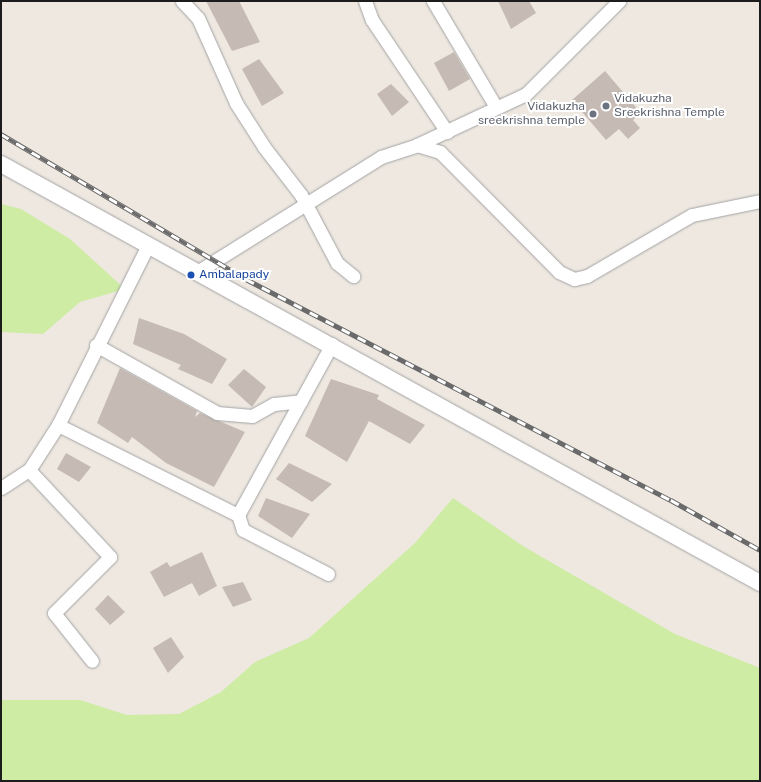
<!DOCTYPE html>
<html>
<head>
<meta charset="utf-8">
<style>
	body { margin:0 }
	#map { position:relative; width:761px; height:782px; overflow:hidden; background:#eee8e1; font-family:"Public Sans",sans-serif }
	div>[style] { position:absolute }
	.grass>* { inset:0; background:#ceeca3 }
	.building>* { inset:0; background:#c6bab4 }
	.roads { filter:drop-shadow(0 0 1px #a3a3a3) drop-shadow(0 0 1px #a3a3a3) }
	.minor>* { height:13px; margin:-6.5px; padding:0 6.5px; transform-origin:6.5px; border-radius:6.5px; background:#fff }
	.tertiary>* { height:16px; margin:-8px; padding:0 8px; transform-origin:8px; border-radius:8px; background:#fff }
	.rail>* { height:4.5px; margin-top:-2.25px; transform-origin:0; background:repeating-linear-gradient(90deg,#fff 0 9px,#6a6a6a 0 18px); box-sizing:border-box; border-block:1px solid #6a6a6a }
	.dots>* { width:11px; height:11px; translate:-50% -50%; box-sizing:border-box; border:2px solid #fff; border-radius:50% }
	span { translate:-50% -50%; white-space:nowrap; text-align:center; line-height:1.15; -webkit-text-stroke:4px #fff; paint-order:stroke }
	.worship-label { font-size:12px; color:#5b616d }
	.left { translate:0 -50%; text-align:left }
	.right { translate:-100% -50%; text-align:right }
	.transit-label { font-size:12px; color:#164399 }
	.frame { position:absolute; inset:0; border:2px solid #1c1c1c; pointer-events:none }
</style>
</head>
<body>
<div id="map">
	<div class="grass">
		<div style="clip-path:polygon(1px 204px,21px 209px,70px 239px,125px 289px,80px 302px,43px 334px,1px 332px)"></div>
		<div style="clip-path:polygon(453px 498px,523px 546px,675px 634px,760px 668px,760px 781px,1px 781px,1px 700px,80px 700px,127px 715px,179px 714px,221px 692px,255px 662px,309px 638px,415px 543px)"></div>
	</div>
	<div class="building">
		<div style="clip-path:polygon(206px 1px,239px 1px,260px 42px,232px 51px)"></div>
		<div style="clip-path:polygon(498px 1px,529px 1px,536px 13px,511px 29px)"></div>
		<div style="clip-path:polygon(454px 52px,470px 79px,449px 91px,434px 63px)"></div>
		<div style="clip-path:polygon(259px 59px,284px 93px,262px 106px,242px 69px)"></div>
		<div style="clip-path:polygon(605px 71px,641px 113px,633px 120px,640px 128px,628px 139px,619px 129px,606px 140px,572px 100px)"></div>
		<div style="clip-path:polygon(391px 84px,409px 102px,392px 116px,377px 94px)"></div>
		<div style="clip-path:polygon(139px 318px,184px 334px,227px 359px,212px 384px,178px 369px,181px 365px,133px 344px)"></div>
		<div style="clip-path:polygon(120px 368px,197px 411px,195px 417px,200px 413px,245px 432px,214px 487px,166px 463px,132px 437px,128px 443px,97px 423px)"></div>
		<div style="clip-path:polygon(244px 369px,266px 387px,252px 407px,228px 385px)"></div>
		<div style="clip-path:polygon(331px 379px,379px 395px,377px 399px,425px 425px,410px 444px,369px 421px,347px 462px,305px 436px)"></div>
		<div style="clip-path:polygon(66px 453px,91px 467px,79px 482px,57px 469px)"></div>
		<div style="clip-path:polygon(289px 463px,332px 484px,312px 502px,276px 479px)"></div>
		<div style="clip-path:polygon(266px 498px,310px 514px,292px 538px,258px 516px)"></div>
		<div style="clip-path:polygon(202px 552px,217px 586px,199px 596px,192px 583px,164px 597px,150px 572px,167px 562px,170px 567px)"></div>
		<div style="clip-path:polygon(243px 582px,252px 600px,233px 607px,222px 587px)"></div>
		<div style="clip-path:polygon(108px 595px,125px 612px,110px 625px,95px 609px)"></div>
		<div style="clip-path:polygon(171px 637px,184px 657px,168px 673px,153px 648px)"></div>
	</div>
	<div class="roads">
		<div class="minor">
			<div style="left:182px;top:1px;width:23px;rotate:47deg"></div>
			<div style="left:198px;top:18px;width:93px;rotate:65.9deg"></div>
			<div style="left:236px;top:103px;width:52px;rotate:57.5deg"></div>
			<div style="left:264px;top:147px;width:61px;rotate:52.4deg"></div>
			<div style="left:301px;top:195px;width:77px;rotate:62.1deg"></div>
			<div style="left:337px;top:263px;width:21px;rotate:39deg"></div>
			<div style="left:365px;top:1px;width:20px;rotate:70deg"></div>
			<div style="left:372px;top:20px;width:135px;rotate:56.2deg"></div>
			<div style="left:433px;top:1px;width:123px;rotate:59.3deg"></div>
			<div style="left:417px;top:145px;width:120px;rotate:-25.1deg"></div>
			<div style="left:526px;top:94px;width:132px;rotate:-45deg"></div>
			<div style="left:197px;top:272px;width:217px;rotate:-32deg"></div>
			<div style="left:381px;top:157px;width:38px;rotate:-18deg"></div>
			<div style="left:417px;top:145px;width:24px;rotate:17deg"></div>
			<div style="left:440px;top:152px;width:169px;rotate:45.2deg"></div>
			<div style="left:559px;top:272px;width:17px;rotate:25deg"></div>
			<div style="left:574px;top:279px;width:13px;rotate:-13deg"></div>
			<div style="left:587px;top:276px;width:121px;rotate:-30.2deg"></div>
			<div style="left:692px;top:215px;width:69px;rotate:-11.6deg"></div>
			<div style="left:96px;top:345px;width:139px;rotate:29.3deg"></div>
			<div style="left:217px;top:413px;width:35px;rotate:5deg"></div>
			<div style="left:252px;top:416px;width:25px;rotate:-29deg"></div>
			<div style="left:274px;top:404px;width:27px;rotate:-6deg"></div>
			<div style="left:58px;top:425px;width:201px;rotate:26.6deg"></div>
			<div style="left:29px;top:470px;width:119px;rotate:47deg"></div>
			<div style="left:110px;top:557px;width:79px;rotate:135deg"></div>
			<div style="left:54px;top:613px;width:61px;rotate:51.6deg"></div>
			<div style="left:1px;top:488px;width:33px;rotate:-33deg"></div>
			<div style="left:29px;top:470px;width:54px;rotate:-57.2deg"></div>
			<div style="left:58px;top:425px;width:201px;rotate:-63.4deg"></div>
			<div style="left:328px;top:574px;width:96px;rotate:-152.6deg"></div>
			<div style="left:243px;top:530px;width:16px;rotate:-108deg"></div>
			<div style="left:238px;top:515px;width:195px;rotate:-61.2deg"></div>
		</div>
		<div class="tertiary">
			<div style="left:1px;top:164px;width:867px;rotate:28.9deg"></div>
		</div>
	</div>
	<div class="rail">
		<div style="left:1px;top:134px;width:285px;rotate:30.6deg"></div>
		<div style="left:246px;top:279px;width:479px;rotate:27.5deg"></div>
		<div style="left:671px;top:500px;width:102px;rotate:29.3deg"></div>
	</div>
	<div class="dots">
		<div style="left:606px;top:106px;background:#6b7280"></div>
		<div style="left:593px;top:114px;background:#6b7280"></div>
		<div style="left:191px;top:275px;background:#1a4fb4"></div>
	</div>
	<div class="worship-label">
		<span class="left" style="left:614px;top:106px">Vidakuzha<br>Sreekrishna Temple</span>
		<span class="right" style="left:585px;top:114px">Vidakuzha<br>sreekrishna temple</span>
	</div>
	<div class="transit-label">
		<span class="left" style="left:199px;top:275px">Ambalapady</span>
	</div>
	<div class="frame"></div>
</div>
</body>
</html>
